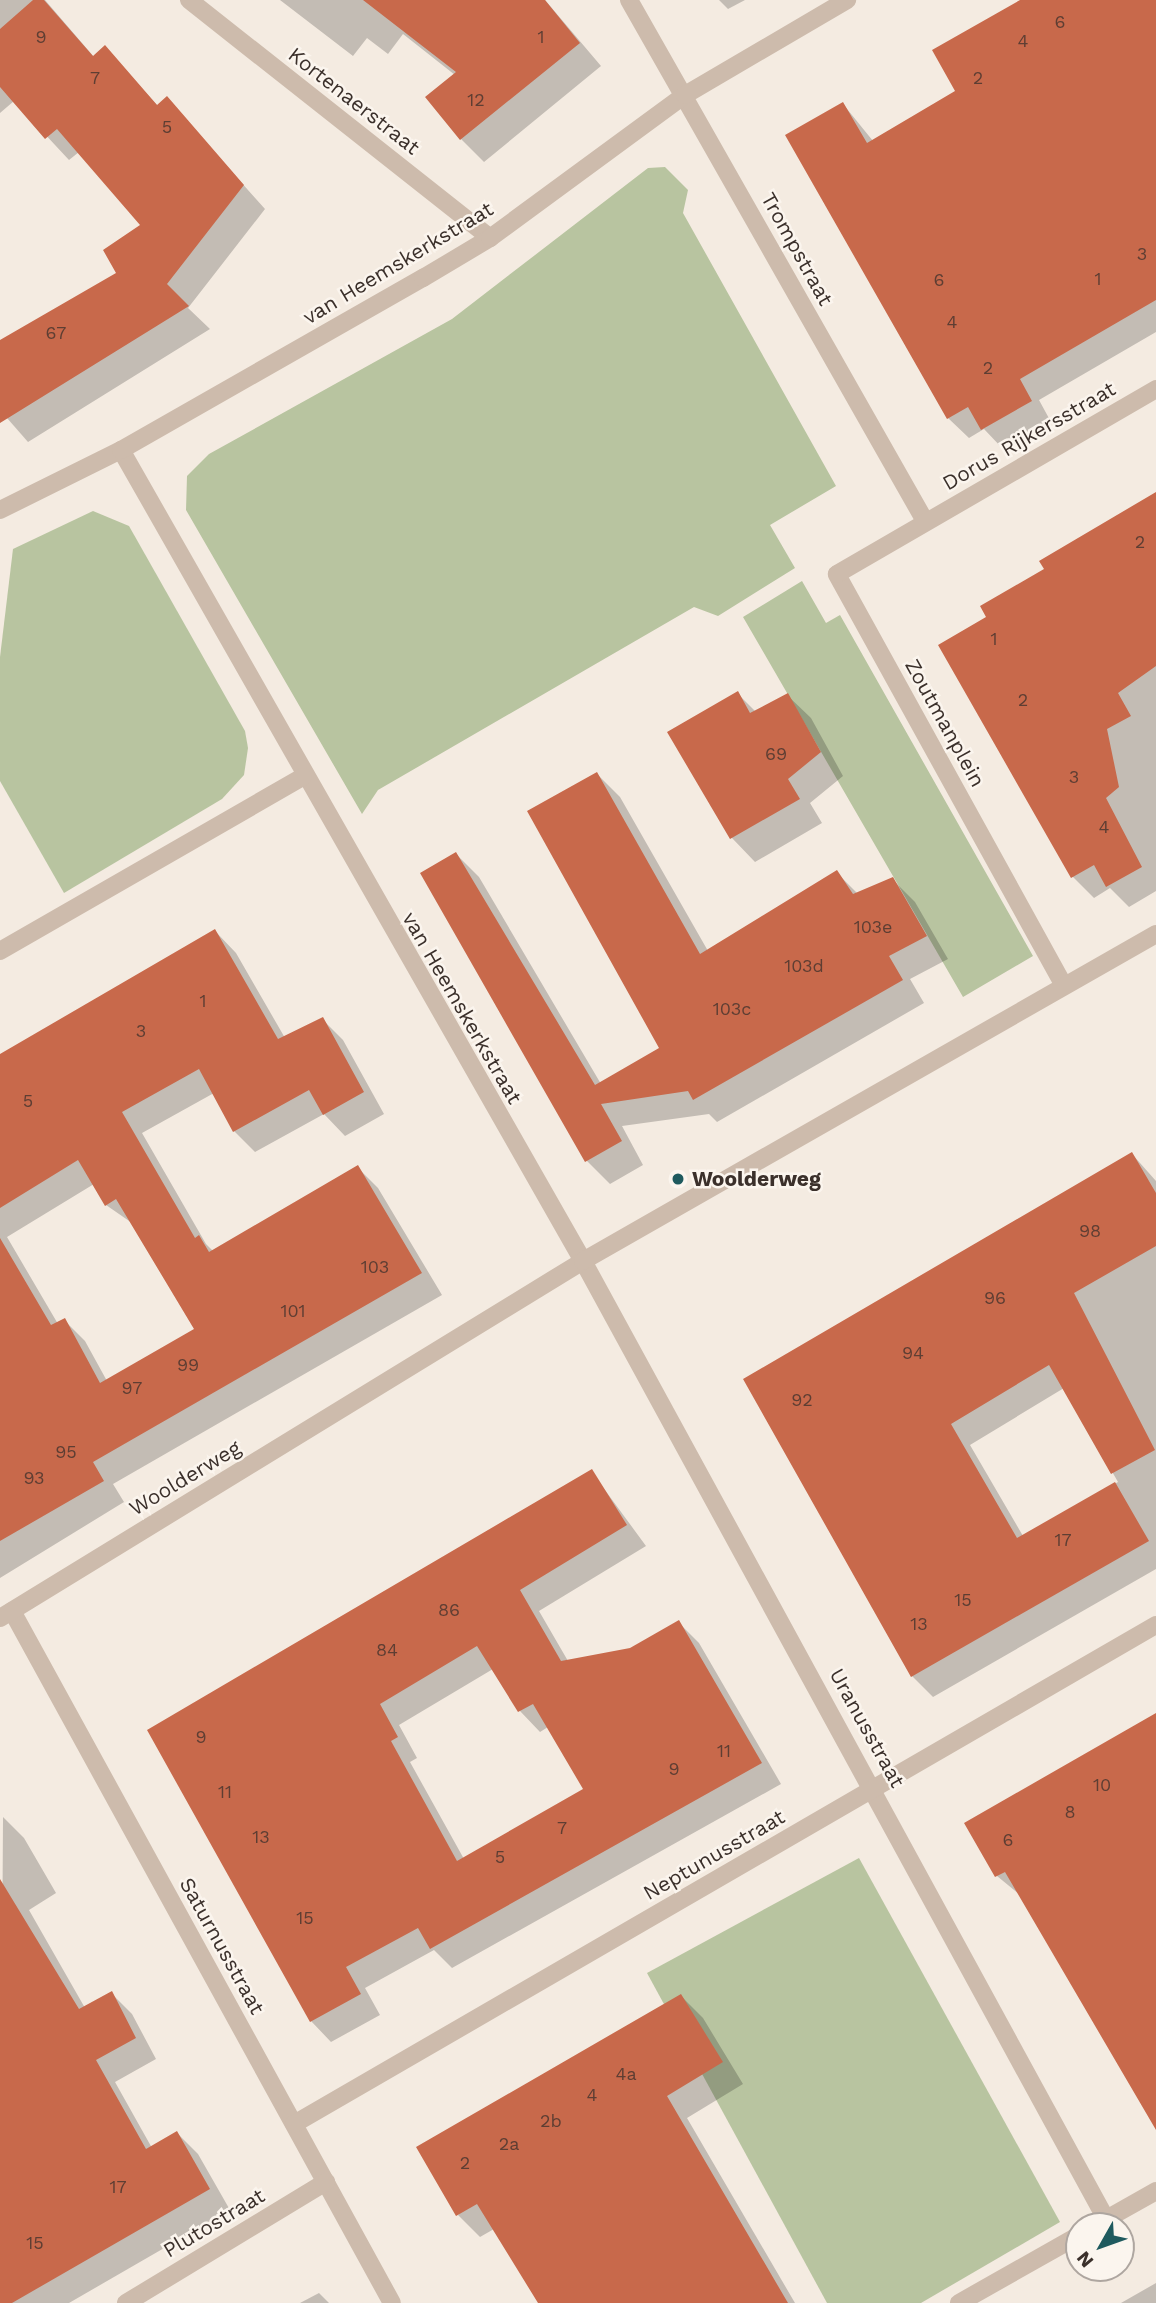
<!DOCTYPE html>
<html>
<head>
<meta charset="utf-8">
<style>
	body { margin:0 }
	#map { position:relative; width:1156px; height:2303px; overflow:hidden; background:#f4ebe1; font-family:"Work Sans",sans-serif }
	div>[style] { position:absolute }
	.green>* { inset:0; background:#b8c4a0 }
	.shadow>* { inset:0; background:#0003 }
	.building>* { inset:0; background:#c8694b }
	.street>* { height:18px; margin:-9px; padding:0 9px; transform-origin:9px; border-radius:9px; background:#cdbbac }
	.dots>* { width:19px; height:19px; translate:-50% -50%; box-sizing:border-box; border:4px solid #fbf5ee; border-radius:50% }
	span { translate:-50% -50%; white-space:nowrap; text-align:center; line-height:1.15; -webkit-text-stroke:5px #fbf5ee; paint-order:stroke }
	.number-label { font-size:18px; color:#5e3e33 }
	.number-label span { -webkit-text-stroke-width:0 }
	.street-label { font-size:21px; color:#3b302b }
	.poi-label { font-size:21px; color:#3b302b; font-weight:700 }
	.left { translate:0 -50%; text-align:left }
	.north { position:absolute; left:1065px; top:2212px; width:70px; height:70px; box-sizing:border-box; background:#fbf5ee; border:2px solid #aea6a0; border-radius:50%; rotate:230deg; font-size:19px; font-weight:700; line-height:28px; text-align:center; color:#3b302b }
	.north::after { content:''; display:block; margin:auto; width:24px; height:32px; background:#1f5a5e; clip-path:polygon(50% 0,100% 100%,50% 72%,0 100%) }
</style>
</head>
<body>
<div id="map">
	<div class="green">
		<div style="clip-path:polygon(665px 167px,688px 190px,683px 213px,836px 486px,770px 525px,795px 568px,718px 616px,694px 607px,378px 790px,362px 814px,186px 510px,187px 476px,209px 454px,452px 319px,648px 168px)"></div>
		<div style="clip-path:polygon(93px 511px,129px 526px,245px 731px,248px 748px,244px 775px,222px 799px,64px 893px,0 781px,0 657px,13px 549px)"></div>
		<div style="clip-path:polygon(802px 581px,826px 623px,840px 615px,1033px 956px,963px 997px,743px 617px)"></div>
		<div style="clip-path:polygon(859px 1858px,1060px 2222px,921px 2303px,827px 2303px,647px 1973px)"></div>
	</div>
	<div class="shadow">
		<div style="clip-path:polygon(0 0,45px 0,94px 57px,105px 48px,158px 106px,166px 98px,265px 209px,188px 308px,210px 329px,28px 442px,0 410px,0 342px,119px 273px,142px 225px,79px 152px,69px 160px,14px 101px,0 113px)"></div>
		<div style="clip-path:polygon(280px 0,545px 0,601px 66px,484px 162px,461px 139px,455px 75px,403px 34px,388px 54px,367px 38px,353px 56px)"></div>
		<div style="clip-path:polygon(719px 0,745px 0,728px 9px)"></div>
		<div style="clip-path:polygon(1023px 0,1156px 0,1156px 332px,1039px 400px,1051px 422px,1003px 449px,984px 429px,969px 438px,948px 418px,843px 104px,873px 141px,957px 91px)"></div>
		<div style="clip-path:polygon(1156px 496px,1156px 891px,1129px 907px,1110px 888px,1094px 898px,1073px 877px,989px 618px)"></div>
		<div style="clip-path:polygon(737px 693px,756px 712px,787px 695px,811px 718px,843px 776px,810px 803px,822px 823px,755px 862px,732px 838px,669px 733px)"></div>
		<div style="clip-path:polygon(597px 774px,620px 797px,708px 951px,837px 873px,858px 894px,892px 879px,915px 902px,948px 959px,910px 979px,924px 1003px,717px 1122px,709px 1114px,622px 1126px,643px 1165px,610px 1184px,587px 1161px,422px 874px,456px 854px,479px 877px,601px 1084px,662px 1049px)"></div>
		<div style="clip-path:polygon(evenodd,215px 931px,236px 953px,285px 1038px,322px 1019px,343px 1040px,384px 1114px,345px 1136px,324px 1114px,255px 1152px,234px 1131px,214px 1093px,142px 1133px,206px 1244px,213px 1251px,357px 1167px,378px 1188px,442px 1295px,113px 1484px,124px 1502px,0 1578px,0 1056px,215px 931px,94px 1184px,106px 1205px,132px 1223px,196px 1329px,107px 1381px,85px 1341px,64px 1320px,58px 1324px,7px 1237px,94px 1184px)"></div>
		<div style="clip-path:polygon(evenodd,1132px 1154px,1156px 1181px,1156px 1569px,933px 1697px,912px 1676px,745px 1379px,1132px 1154px,1064px 1388px,1118px 1482px,1023px 1536px,970px 1445px,1064px 1388px)"></div>
		<div style="clip-path:polygon(evenodd,591px 1471px,646px 1546px,539px 1611px,568px 1661px,631px 1650px,679px 1623px,699px 1643px,781px 1784px,452px 1968px,434px 1950px,365px 1988px,380px 2015px,331px 2042px,311px 2021px,149px 1730px,591px 1471px,493px 1669px,520px 1711px,540px 1732px,548px 1727px,585px 1790px,464px 1859px,410px 1762px,417px 1758px,399px 1725px,493px 1669px)"></div>
		<div style="clip-path:polygon(1156px 1716px,1156px 2124px,1020px 1895px,997px 1876px,966px 1823px)"></div>
		<div style="clip-path:polygon(3px 1817px,24px 1838px,56px 1893px,29px 1910px,85px 2008px,111px 1993px,132px 2014px,156px 2059px,115px 2082px,152px 2148px,177px 2133px,198px 2154px,230px 2210px,69px 2303px,0 2303px)"></div>
		<div style="clip-path:polygon(681px 1996px,703px 2018px,743px 2084px,687px 2118px,795px 2303px,539px 2303px,494px 2229px,480px 2237px,458px 2215px)"></div>
		<div style="clip-path:polygon(1156px 2283px,1156px 2303px,1121px 2303px)"></div>
		<div style="clip-path:polygon(319px 2293px,329px 2303px,300px 2303px)"></div>
	</div>
	<div class="building">
		<div style="clip-path:polygon(33px 0,44px 0,93px 56px,105px 45px,157px 105px,167px 96px,244px 185px,167px 284px,189px 306px,0 423px,0 340px,116px 273px,103px 250px,140px 225px,57px 129px,45px 139px,0 87px,0 29px)"></div>
		<div style="clip-path:polygon(363px 0,545px 0,580px 43px,460px 140px,425px 97px,456px 72px)"></div>
		<div style="clip-path:polygon(1020px 0,1156px 0,1156px 300px,1020px 379px,1032px 401px,981px 430px,968px 407px,947px 419px,785px 135px,843px 102px,867px 143px,955px 91px,932px 50px)"></div>
		<div style="clip-path:polygon(1156px 492px,1156px 666px,1118px 693px,1131px 716px,1107px 729px,1119px 787px,1106px 798px,1142px 867px,1106px 887px,1094px 865px,1071px 878px,938px 645px,986px 617px,980px 606px,1044px 569px,1039px 561px)"></div>
		<div style="clip-path:polygon(738px 691px,750px 713px,788px 693px,821px 752px,788px 779px,800px 799px,730px 839px,667px 732px)"></div>
		<div style="clip-path:polygon(597px 772px,700px 954px,837px 870px,853px 894px,893px 877px,927px 936px,889px 956px,903px 980px,693px 1100px,688px 1091px,601px 1104px,622px 1141px,585px 1162px,420px 873px,456px 852px,595px 1085px,659px 1048px,527px 811px)"></div>
		<div style="clip-path:polygon(215px 929px,278px 1039px,323px 1017px,364px 1092px,323px 1115px,309px 1090px,233px 1132px,199px 1069px,122px 1112px,195px 1238px,199px 1235px,209px 1252px,358px 1165px,422px 1273px,93px 1462px,104px 1481px,0 1541px,0 1238px,51px 1325px,65px 1318px,100px 1383px,194px 1329px,116px 1199px,105px 1206px,78px 1160px,0 1208px,0 1054px)"></div>
		<div style="clip-path:polygon(1132px 1152px,1156px 1193px,1156px 1246px,1074px 1293px,1155px 1450px,1111px 1474px,1049px 1365px,951px 1424px,1017px 1538px,1115px 1482px,1149px 1541px,911px 1677px,743px 1379px)"></div>
		<div style="clip-path:polygon(evenodd,592px 1469px,627px 1525px,520px 1590px,561px 1661px,630px 1648px,679px 1620px,762px 1763px,430px 1949px,418px 1928px,346px 1967px,361px 1994px,310px 2022px,147px 1730px,592px 1469px,477px 1646px,518px 1712px,533px 1704px,583px 1789px,457px 1861px,391px 1741px,398px 1737px,380px 1704px,477px 1646px)"></div>
		<div style="clip-path:polygon(1156px 1713px,1156px 2130px,1005px 1872px,995px 1877px,964px 1823px)"></div>
		<div style="clip-path:polygon(0 1879px,79px 2009px,112px 1991px,136px 2038px,96px 2060px,146px 2149px,177px 2131px,210px 2189px,12px 2303px,0 2303px)"></div>
		<div style="clip-path:polygon(681px 1994px,723px 2062px,667px 2096px,788px 2303px,538px 2303px,477px 2204px,456px 2216px,416px 2147px)"></div>
	</div>
	<div class="street">
		<div style="left:189px;top:0;width:384px;rotate:38.3deg"></div>
		<div style="left:629px;top:0;width:599px;rotate:60.4deg"></div>
		<div style="left:121px;top:450px;width:933px;rotate:60.33deg"></div>
		<div style="left:583px;top:1261px;width:1091px;rotate:61.37deg"></div>
		<div style="left:0;top:510px;width:135px;rotate:-26.4deg"></div>
		<div style="left:121px;top:450px;width:348px;rotate:-29.7deg"></div>
		<div style="left:423px;top:278px;width:78px;rotate:-30.8deg"></div>
		<div style="left:490px;top:238px;width:242px;rotate:-36.3deg"></div>
		<div style="left:685px;top:95px;width:188px;rotate:-30.4deg"></div>
		<div style="left:0;top:951px;width:349px;rotate:-29.9deg"></div>
		<div style="left:1063px;top:984px;width:468px;rotate:-118.9deg"></div>
		<div style="left:837px;top:574px;width:369px;rotate:-30.1deg"></div>
		<div style="left:12px;top:1611px;width:789px;rotate:61.23deg"></div>
		<div style="left:0;top:1618px;width:684px;rotate:-31.48deg"></div>
		<div style="left:583px;top:1261px;width:660px;rotate:-29.71deg"></div>
		<div style="left:294px;top:2124px;width:996px;rotate:-30.07deg"></div>
		<div style="left:1094px;top:2226px;width:71px;rotate:-29.4deg"></div>
		<div style="left:126px;top:2303px;width:234px;rotate:-31.2deg"></div>
		<div style="left:959px;top:2303px;width:138px;rotate:-29.5deg"></div>
	</div>
	<div class="dots">
		<div style="left:678px;top:1179px;background:#1f5a5e"></div>
	</div>
	<div class="number-label">
		<span style="left:1060px;top:22px">6</span>
		<span style="left:41px;top:37px">9</span>
		<span style="left:541px;top:37px">1</span>
		<span style="left:1023px;top:41px">4</span>
		<span style="left:95px;top:78px">7</span>
		<span style="left:978px;top:78px">2</span>
		<span style="left:476px;top:100px">12</span>
		<span style="left:167px;top:127px">5</span>
		<span style="left:1142px;top:254px">3</span>
		<span style="left:1098px;top:279px">1</span>
		<span style="left:939px;top:280px">6</span>
		<span style="left:952px;top:322px">4</span>
		<span style="left:56px;top:333px">67</span>
		<span style="left:988px;top:368px">2</span>
		<span style="left:1140px;top:542px">2</span>
		<span style="left:994px;top:639px">1</span>
		<span style="left:1023px;top:700px">2</span>
		<span style="left:776px;top:754px">69</span>
		<span style="left:1074px;top:777px">3</span>
		<span style="left:1104px;top:827px">4</span>
		<span style="left:873px;top:927px">103e</span>
		<span style="left:804px;top:966px">103d</span>
		<span style="left:203px;top:1001px">1</span>
		<span style="left:732px;top:1009px">103c</span>
		<span style="left:141px;top:1031px">3</span>
		<span style="left:28px;top:1101px">5</span>
		<span style="left:1090px;top:1231px">98</span>
		<span style="left:375px;top:1267px">103</span>
		<span style="left:995px;top:1298px">96</span>
		<span style="left:293px;top:1311px">101</span>
		<span style="left:913px;top:1353px">94</span>
		<span style="left:188px;top:1365px">99</span>
		<span style="left:132px;top:1388px">97</span>
		<span style="left:802px;top:1400px">92</span>
		<span style="left:66px;top:1452px">95</span>
		<span style="left:34px;top:1478px">93</span>
		<span style="left:1063px;top:1540px">17</span>
		<span style="left:963px;top:1600px">15</span>
		<span style="left:449px;top:1610px">86</span>
		<span style="left:919px;top:1624px">13</span>
		<span style="left:387px;top:1650px">84</span>
		<span style="left:201px;top:1737px">9</span>
		<span style="left:724px;top:1751px">11</span>
		<span style="left:674px;top:1769px">9</span>
		<span style="left:1102px;top:1785px">10</span>
		<span style="left:225px;top:1792px">11</span>
		<span style="left:1070px;top:1812px">8</span>
		<span style="left:562px;top:1828px">7</span>
		<span style="left:261px;top:1837px">13</span>
		<span style="left:1008px;top:1840px">6</span>
		<span style="left:500px;top:1857px">5</span>
		<span style="left:305px;top:1918px">15</span>
		<span style="left:626px;top:2074px">4a</span>
		<span style="left:592px;top:2095px">4</span>
		<span style="left:551px;top:2121px">2b</span>
		<span style="left:509px;top:2144px">2a</span>
		<span style="left:465px;top:2163px">2</span>
		<span style="left:118px;top:2187px">17</span>
		<span style="left:35px;top:2243px">15</span>
	</div>
	<div class="street-label">
		<span style="left:354px;top:101px;rotate:38deg">Kortenaerstraat</span>
		<span style="left:797px;top:249px;rotate:61deg">Trompstraat</span>
		<span style="left:398px;top:263px;rotate:-31deg">van Heemskerkstraat</span>
		<span style="left:1029px;top:436px;rotate:-30deg">Dorus Rijkersstraat</span>
		<span style="left:945px;top:723px;rotate:61deg">Zoutmanplein</span>
		<span style="left:462px;top:1008px;rotate:60deg">van Heemskerkstraat</span>
		<span style="left:185px;top:1478px;rotate:-31deg">Woolderweg</span>
		<span style="left:867px;top:1728px;rotate:61deg">Uranusstraat</span>
		<span style="left:714px;top:1855px;rotate:-30deg">Neptunusstraat</span>
		<span style="left:222px;top:1946px;rotate:61deg">Saturnusstraat</span>
		<span style="left:214px;top:2223px;rotate:-31deg">Plutostraat</span>
	</div>
	<div class="poi-label">
		<span class="left" style="left:692px;top:1179px">Woolderweg</span>
	</div>
	<div class="north">N</div>
</div>
</body>
</html>
